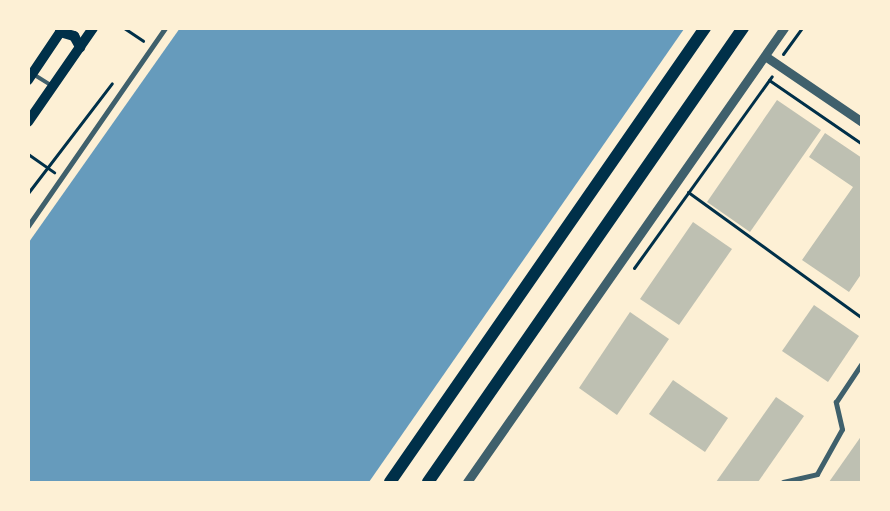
<!DOCTYPE html>
<html>
<head>
<meta charset="utf-8">
<style>
	body { margin:0 }
	#map { position:relative; width:890px; height:511px; overflow:hidden; background:#fdf0d5; font-family:Karla,sans-serif }
	div>[style] { position:absolute }
	.water>* { inset:0; background:#669bbc }
	.building>* { inset:0; background:#bec0b2 }
	.path>* { height:3px; margin:-1.5px; padding:0 1.5px; transform-origin:1.5px; border-radius:1.5px; background:#003049 }
	.service>* { height:4px; margin:-2px; padding:0 2px; transform-origin:2px; border-radius:2px; background:#3f606c }
	.pedestrian>* { height:5px; margin:-2.5px; padding:0 2.5px; transform-origin:2.5px; border-radius:2.5px; background:#3f606c }
	.tertiary>* { height:9px; margin:-4.5px; padding:0 4.5px; transform-origin:4.5px; border-radius:4.5px; background:#3f606c }
	.primary>* { height:10px; margin:-5px; padding:0 5px; transform-origin:5px; border-radius:5px; background:#003049 }
	.trunk>* { height:12px; margin:-6px; padding:0 6px; transform-origin:6px; border-radius:6px; background:#003049 }
	span { translate:-50% -50%; white-space:nowrap; text-align:center; line-height:1.15; -webkit-text-stroke:4.5px #fdf0d5; paint-order:stroke }
	.frame { position:absolute; inset:0; border:30px solid #fdf0d5; pointer-events:none }
</style>
</head>
<body>
<div id="map">
	<div class="water">
		<div style="clip-path:polygon(180px 28px,684px 28px,684px 29px,369px 482px,29px 482px,29px 242px)"></div>
	</div>
	<div class="building">
		<div style="clip-path:polygon(777px 100px,821px 130px,750px 232px,707px 202px)"></div>
		<div style="clip-path:polygon(825px 133px,862px 158px,862px 273px,849px 292px,802px 260px,853px 187px,809px 157px)"></div>
		<div style="clip-path:polygon(693px 222px,732px 249px,679px 325px,640px 299px)"></div>
		<div style="clip-path:polygon(814px 305px,859px 336px,828px 382px,782px 351px)"></div>
		<div style="clip-path:polygon(630px 312px,669px 339px,617px 415px,579px 388px)"></div>
		<div style="clip-path:polygon(673px 380px,728px 418px,705px 452px,649px 414px)"></div>
		<div style="clip-path:polygon(776px 397px,804px 416px,758px 482px,716px 482px)"></div>
		<div style="clip-path:polygon(862px 435px,862px 482px,829px 482px)"></div>
	</div>
	<div class="path">
		<div style="left:124px;top:28px;width:23px;rotate:34deg"></div>
		<div style="left:783px;top:54px;width:32px;rotate:-54deg"></div>
		<div style="left:769px;top:80px;width:113px;rotate:34.5deg"></div>
		<div style="left:28px;top:154px;width:32px;rotate:35deg"></div>
		<div style="left:688px;top:192px;width:215px;rotate:35.9deg"></div>
		<div style="left:28px;top:193px;width:138px;rotate:-52.6deg"></div>
		<div style="left:634px;top:268px;width:236px;rotate:-54.3deg"></div>
	</div>
	<div class="service">
		<div style="left:33px;top:74px;width:22px;rotate:32deg"></div>
	</div>
	<div class="pedestrian">
		<div style="left:28px;top:226px;width:241px;rotate:-55.3deg"></div>
		<div style="left:783px;top:482px;width:35px;rotate:-13deg"></div>
		<div style="left:817px;top:474px;width:51px;rotate:-60.9deg"></div>
		<div style="left:842px;top:429px;width:28px;rotate:-103deg"></div>
		<div style="left:836px;top:402px;width:47px;rotate:-56.3deg"></div>
	</div>
	<div class="tertiary">
		<div style="left:765px;top:56px;width:117px;rotate:34.2deg"></div>
		<div style="left:467px;top:482px;width:554px;rotate:-55.08deg"></div>
	</div>
	<div class="primary">
		<div style="left:60px;top:32px;width:15px;rotate:16deg"></div>
		<div style="left:74px;top:36px;width:13px;rotate:61deg"></div>
		<div style="left:28px;top:80px;width:63px;rotate:-56.1deg"></div>
		<div style="left:28px;top:122px;width:114px;rotate:-55.3deg"></div>
	</div>
	<div class="trunk">
		<div style="left:390px;top:482px;width:553px;rotate:-55.25deg"></div>
		<div style="left:428px;top:482px;width:553px;rotate:-55.25deg"></div>
	</div>
	<div class="frame"></div>
</div>
</body>
</html>
